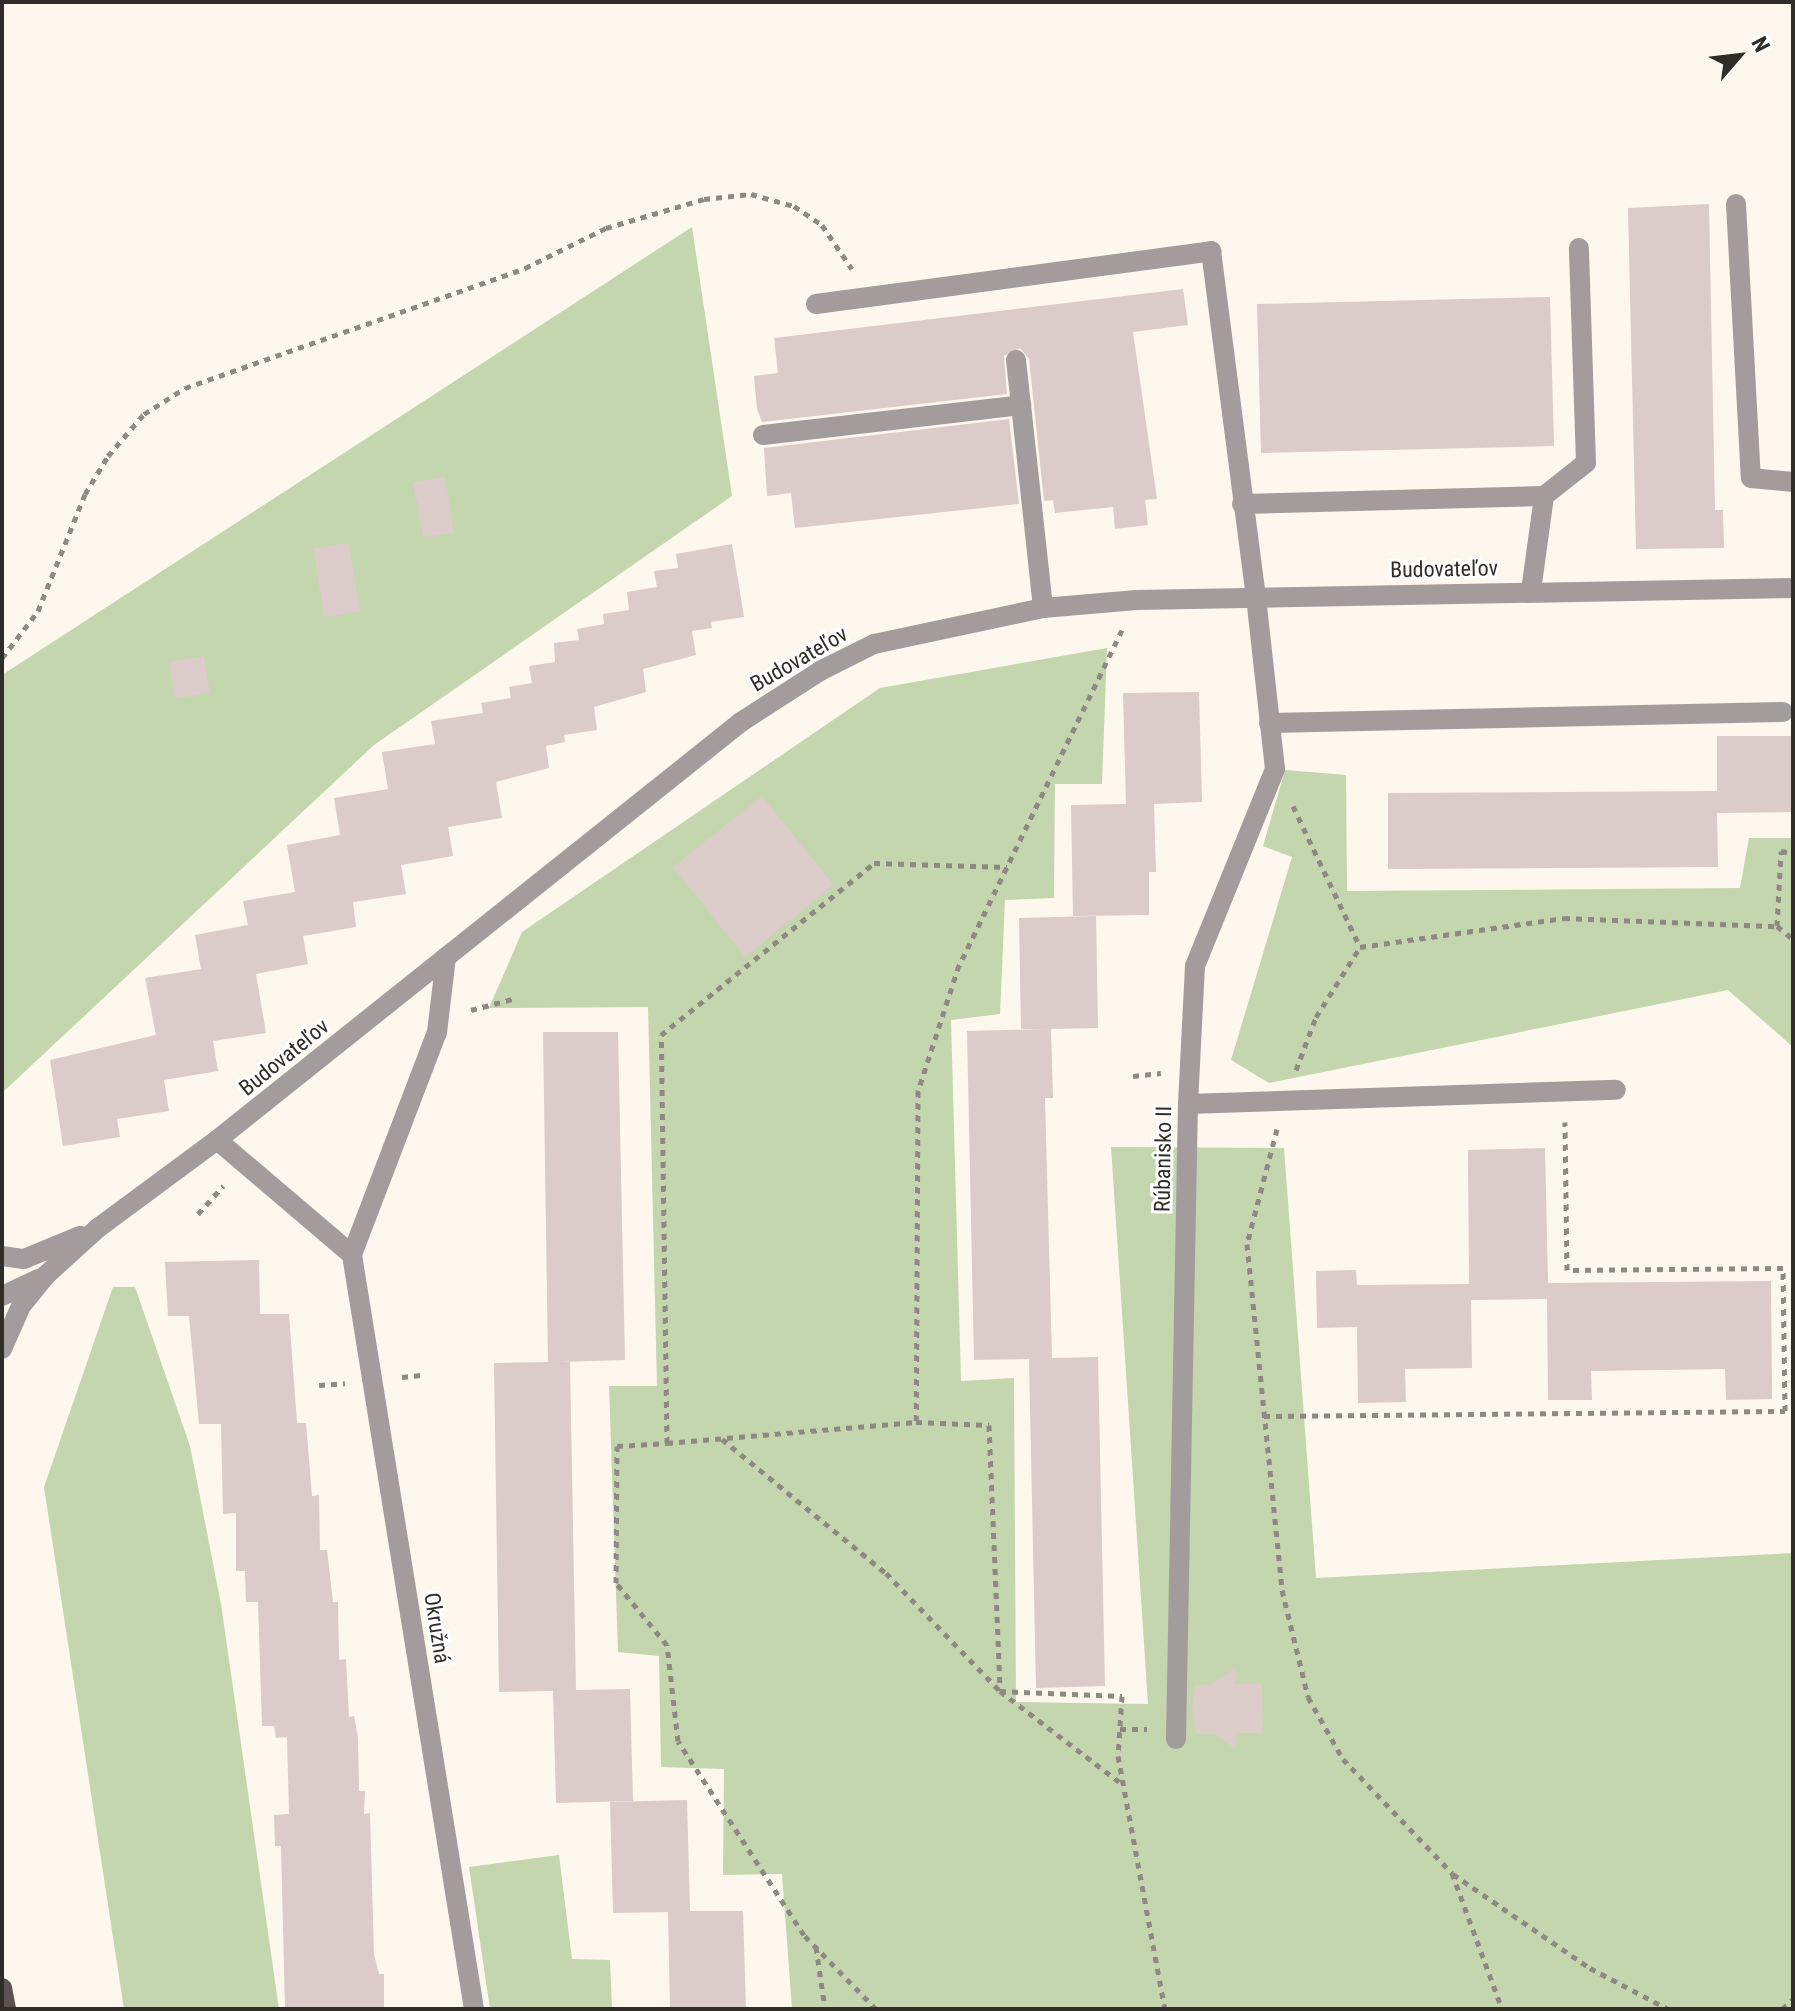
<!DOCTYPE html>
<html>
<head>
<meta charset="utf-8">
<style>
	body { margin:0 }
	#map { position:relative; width:1795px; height:2011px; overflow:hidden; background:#fef7ed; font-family:"Roboto Condensed",sans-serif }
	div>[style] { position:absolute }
	.green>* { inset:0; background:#c3d6ad }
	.building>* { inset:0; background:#dbcbc9 }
	.path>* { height:5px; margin-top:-2.5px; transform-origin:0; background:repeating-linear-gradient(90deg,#8e8983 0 6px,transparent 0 12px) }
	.service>* { height:20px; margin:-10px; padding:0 10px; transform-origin:10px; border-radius:10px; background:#a39c9c }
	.minor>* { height:20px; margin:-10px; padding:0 10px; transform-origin:10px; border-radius:10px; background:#a39c9c }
	.primary>* { height:20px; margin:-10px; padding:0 10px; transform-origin:10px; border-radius:10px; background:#5d5252 }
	span { translate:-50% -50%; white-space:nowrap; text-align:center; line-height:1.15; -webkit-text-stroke:6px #fff; paint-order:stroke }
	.street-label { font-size:22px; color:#302d29 }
	.frame { position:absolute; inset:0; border:4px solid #302d29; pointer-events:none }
	.north { position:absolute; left:1699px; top:16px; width:80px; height:80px; -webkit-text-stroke:6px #fff; paint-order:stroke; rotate:62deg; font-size:22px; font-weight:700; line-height:32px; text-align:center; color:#302d29 }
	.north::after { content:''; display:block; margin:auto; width:28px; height:36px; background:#302d29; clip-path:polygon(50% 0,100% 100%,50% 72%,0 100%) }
</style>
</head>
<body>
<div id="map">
	<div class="green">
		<div style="clip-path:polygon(692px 227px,732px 496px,374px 745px,2px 1093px,2px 675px)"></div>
		<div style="clip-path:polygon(1107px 648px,1102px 784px,1055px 784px,1054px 898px,1005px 900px,1000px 1014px,951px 1020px,961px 1381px,1014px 1378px,1016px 1702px,1148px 1704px,1111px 1147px,1284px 1148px,1316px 1578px,1793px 1553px,1793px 2009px,792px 2009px,782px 1874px,723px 1875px,724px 1769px,661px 1767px,659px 1656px,618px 1652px,609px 1386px,657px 1386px,648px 1007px,489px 1008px,522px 932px,880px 688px)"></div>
		<div style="clip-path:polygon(1285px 770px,1346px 775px,1347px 891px,1740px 888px,1749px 838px,1793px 838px,1793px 1047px,1728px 990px,1269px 1083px,1231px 1060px,1292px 857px,1263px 846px)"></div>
		<div style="clip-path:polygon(113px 1287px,135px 1287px,190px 1446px,221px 1604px,279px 2009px,124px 2009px,44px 1487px)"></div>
		<div style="clip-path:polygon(559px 1855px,572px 1959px,610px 1960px,612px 2009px,490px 2009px,469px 1867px)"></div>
	</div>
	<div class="building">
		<div style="clip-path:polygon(1709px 204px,1715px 510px,1723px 510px,1724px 548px,1636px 549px,1628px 208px)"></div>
		<div style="clip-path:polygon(1183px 289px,1188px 325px,1133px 332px,1157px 499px,1145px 500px,1148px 525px,1115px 529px,1113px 507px,1055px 513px,1053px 500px,1044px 501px,1029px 359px,1020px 348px,1004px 356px,1007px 394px,762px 422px,757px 409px,754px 376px,778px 373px,774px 338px)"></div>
		<div style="clip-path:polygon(1550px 297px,1554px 446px,1261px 453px,1257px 304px)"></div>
		<div style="clip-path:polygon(1009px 419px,1019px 504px,795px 528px,791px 493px,767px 496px,764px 448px)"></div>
		<div style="clip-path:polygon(445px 477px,454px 533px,423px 537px,413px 482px)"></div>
		<div style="clip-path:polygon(349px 543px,360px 612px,324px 617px,313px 548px)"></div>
		<div style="clip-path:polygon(732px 544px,744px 617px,711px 622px,712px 628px,692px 631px,696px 655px,643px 669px,646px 692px,594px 707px,597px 730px,564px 735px,565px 742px,546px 746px,549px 768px,496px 782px,502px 818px,448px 827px,453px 856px,401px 865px,406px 894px,353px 902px,356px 927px,303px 936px,308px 964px,256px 974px,266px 1033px,213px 1041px,218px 1071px,164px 1080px,169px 1111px,117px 1119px,120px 1137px,63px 1146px,50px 1060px,156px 1035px,145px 978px,201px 969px,195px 935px,248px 925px,243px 901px,295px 892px,287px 845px,340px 835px,334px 798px,388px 789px,382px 752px,435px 744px,431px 721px,483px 713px,481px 703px,511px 698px,509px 687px,532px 683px,529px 666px,555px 662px,554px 643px,579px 640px,577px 629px,604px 624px,603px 614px,629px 610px,627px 592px,657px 587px,654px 571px,678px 568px,676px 554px)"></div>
		<div style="clip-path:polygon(204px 656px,210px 693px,175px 699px,169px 662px)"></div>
		<div style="clip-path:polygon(1199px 692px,1202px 802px,1154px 804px,1156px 872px,1149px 872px,1149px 915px,1073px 916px,1071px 805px,1126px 804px,1123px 693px)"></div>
		<div style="clip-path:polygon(1717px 736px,1793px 736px,1793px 812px,1717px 813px,1718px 867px,1388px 869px,1388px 793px,1717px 791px)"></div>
		<div style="clip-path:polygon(762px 796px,834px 885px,745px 957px,673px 867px)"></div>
		<div style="clip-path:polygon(1096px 916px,1098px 1028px,1051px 1029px,1053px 1098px,1045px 1098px,1052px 1358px,1098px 1357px,1105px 1686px,1036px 1688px,1029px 1359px,974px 1360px,967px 1031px,1048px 1029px,1021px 1029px,1019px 918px)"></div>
		<div style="clip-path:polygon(543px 1032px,618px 1032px,625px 1360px,559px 1362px,570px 1362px,576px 1690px,630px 1689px,633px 1801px,556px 1803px,553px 1691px,499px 1692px,494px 1363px,548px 1362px)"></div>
		<div style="clip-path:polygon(1545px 1148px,1548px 1283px,1771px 1281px,1772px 1399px,1726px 1400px,1725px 1369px,1591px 1371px,1592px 1400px,1548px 1400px,1547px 1299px,1471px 1300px,1472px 1368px,1405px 1369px,1406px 1402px,1358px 1403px,1357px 1327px,1317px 1328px,1316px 1271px,1356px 1270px,1357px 1285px,1469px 1284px,1468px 1150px)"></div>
		<div style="clip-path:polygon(259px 1260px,260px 1314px,289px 1314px,297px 1423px,306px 1423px,312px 1496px,319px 1495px,320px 1550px,327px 1550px,333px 1602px,338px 1602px,339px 1660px,346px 1659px,349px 1717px,354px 1716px,358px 1737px,359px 1791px,365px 1791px,364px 1814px,370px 1813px,374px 1954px,379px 1974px,384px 1974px,384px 2009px,285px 2009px,281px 1846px,275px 1846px,274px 1815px,289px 1814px,287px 1737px,276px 1738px,274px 1726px,262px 1726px,258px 1602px,246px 1602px,245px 1571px,236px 1571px,236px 1513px,223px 1514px,221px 1424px,199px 1424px,189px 1316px,168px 1316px,165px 1262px)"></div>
		<div style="clip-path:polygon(1235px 1668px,1235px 1684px,1262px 1683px,1263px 1733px,1236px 1733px,1235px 1749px,1214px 1734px,1196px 1734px,1192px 1707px,1195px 1685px,1212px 1684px)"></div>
		<div style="clip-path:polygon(687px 1800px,690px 1911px,743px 1911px,746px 2009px,670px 2009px,668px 1912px,613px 1913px,610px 1802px)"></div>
	</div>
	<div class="path">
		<div style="left:1122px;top:630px;width:373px;rotate:115.9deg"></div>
		<div style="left:959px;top:965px;width:133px;rotate:108deg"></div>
		<div style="left:918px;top:1091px;width:331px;rotate:90.3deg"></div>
		<div style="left:916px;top:1422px;width:73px;rotate:2.4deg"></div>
		<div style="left:989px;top:1425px;width:266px;rotate:87.6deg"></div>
		<div style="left:1000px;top:1691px;width:122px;rotate:2.3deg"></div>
		<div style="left:1122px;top:1696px;width:60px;rotate:93.8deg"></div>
		<div style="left:1118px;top:1756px;width:257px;rotate:79.5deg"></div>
		<div style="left:2px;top:658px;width:59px;rotate:-52.5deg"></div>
		<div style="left:38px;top:611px;width:126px;rotate:-68.1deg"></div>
		<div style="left:85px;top:494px;width:44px;rotate:-58.8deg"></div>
		<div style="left:108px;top:456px;width:55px;rotate:-49.4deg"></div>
		<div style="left:144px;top:414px;width:49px;rotate:-32.4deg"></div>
		<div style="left:185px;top:388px;width:361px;rotate:-19.4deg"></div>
		<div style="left:525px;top:268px;width:90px;rotate:-26.3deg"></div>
		<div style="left:606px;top:228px;width:102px;rotate:-16.5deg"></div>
		<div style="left:704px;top:199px;width:47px;rotate:-6.1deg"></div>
		<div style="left:751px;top:194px;width:45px;rotate:15.6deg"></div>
		<div style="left:794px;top:206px;width:34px;rotate:34deg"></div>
		<div style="left:822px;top:225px;width:53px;rotate:55.7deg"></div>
		<div style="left:1293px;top:806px;width:156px;rotate:64.6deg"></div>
		<div style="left:1360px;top:947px;width:206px;rotate:-8.1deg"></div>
		<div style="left:1564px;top:918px;width:213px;rotate:2.2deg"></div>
		<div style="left:1777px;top:926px;width:75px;rotate:-86.9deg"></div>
		<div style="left:1781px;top:851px;width:12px;rotate:9deg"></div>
		<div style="left:1777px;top:926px;width:21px;rotate:39deg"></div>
		<div style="left:471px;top:1010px;width:47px;rotate:-14.9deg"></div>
		<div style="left:1296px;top:1070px;width:57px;rotate:-69.3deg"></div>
		<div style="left:1316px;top:1017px;width:83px;rotate:-57.8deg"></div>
		<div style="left:1133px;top:1076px;width:28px;rotate:-6deg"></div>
		<div style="left:1277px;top:1129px;width:119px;rotate:104.6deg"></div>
		<div style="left:1247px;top:1244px;width:348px;rotate:84.2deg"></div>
		<div style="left:1282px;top:1590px;width:110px;rotate:76.3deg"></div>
		<div style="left:1308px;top:1697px;width:71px;rotate:60.6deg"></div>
		<div style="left:1343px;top:1759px;width:158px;rotate:46.3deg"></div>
		<div style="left:1452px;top:1873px;width:145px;rotate:69.8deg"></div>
		<div style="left:198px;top:1214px;width:38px;rotate:-48deg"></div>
		<div style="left:402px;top:1377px;width:19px;rotate:-6deg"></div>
		<div style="left:319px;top:1385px;width:26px;rotate:-4deg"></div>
		<div style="left:1264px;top:1416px;width:521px;rotate:-0.55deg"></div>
		<div style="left:1785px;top:1411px;width:143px;rotate:-90.8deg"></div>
		<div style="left:1783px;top:1268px;width:216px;rotate:179.5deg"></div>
		<div style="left:1567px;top:1270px;width:148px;rotate:-90.8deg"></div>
		<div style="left:722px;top:1439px;width:212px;rotate:39.3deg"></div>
		<div style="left:886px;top:1573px;width:164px;rotate:46deg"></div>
		<div style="left:1000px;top:1691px;width:153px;rotate:37.3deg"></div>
		<div style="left:667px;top:1443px;width:250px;rotate:-4.8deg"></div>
		<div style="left:1120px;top:1729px;width:27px"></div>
		<div style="left:1453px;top:1874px;width:166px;rotate:34.5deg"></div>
		<div style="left:1590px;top:1968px;width:88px;rotate:27.7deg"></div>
		<div style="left:816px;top:1947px;width:63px;rotate:81.7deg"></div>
		<div style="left:876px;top:2009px;width:103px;rotate:-134.2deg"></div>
		<div style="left:804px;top:1935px;width:231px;rotate:-123deg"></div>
		<div style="left:678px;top:1741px;width:97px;rotate:-96.5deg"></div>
		<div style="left:667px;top:1645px;width:80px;rotate:-129.4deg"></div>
		<div style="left:616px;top:1583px;width:137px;rotate:-89.6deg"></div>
		<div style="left:617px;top:1446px;width:50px;rotate:-3.4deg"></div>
		<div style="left:667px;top:1443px;width:408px;rotate:-90.8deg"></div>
		<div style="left:661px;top:1035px;width:274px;rotate:-38.9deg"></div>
		<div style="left:874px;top:863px;width:133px;rotate:1.7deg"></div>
		<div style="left:1315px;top:2009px;width:19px"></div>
		<div style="left:1782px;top:2009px;width:15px;rotate:-42deg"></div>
	</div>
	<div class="service">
		<div style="left:1736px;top:204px;width:274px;rotate:86.9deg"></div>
		<div style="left:1751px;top:478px;width:42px;rotate:5.4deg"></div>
		<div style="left:816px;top:304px;width:399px;rotate:-7.6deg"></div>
		<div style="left:1211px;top:251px;width:348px;rotate:82.6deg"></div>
		<div style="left:1016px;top:360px;width:45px;rotate:83.7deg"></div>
		<div style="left:763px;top:435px;width:260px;rotate:-6.6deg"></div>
		<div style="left:1021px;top:405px;width:204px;rotate:83.8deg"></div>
		<div style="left:1242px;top:504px;width:302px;rotate:-1.5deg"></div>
		<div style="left:1531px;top:591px;width:96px;rotate:-82.2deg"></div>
		<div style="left:1544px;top:496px;width:53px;rotate:-38.2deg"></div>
		<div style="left:1586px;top:463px;width:215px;rotate:-91.9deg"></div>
		<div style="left:1188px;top:1104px;width:428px;rotate:-1.9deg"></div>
	</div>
	<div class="minor">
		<div style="left:1269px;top:723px;width:514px;rotate:-1.23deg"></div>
		<div style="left:446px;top:957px;width:76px;rotate:96.8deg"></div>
		<div style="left:437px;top:1032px;width:239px;rotate:110.9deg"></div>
		<div style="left:352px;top:1255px;width:764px;rotate:80.81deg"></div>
		<div style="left:217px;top:1140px;width:177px;rotate:40.4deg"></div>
		<div style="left:2px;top:1256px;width:22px;rotate:8deg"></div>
		<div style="left:24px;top:1259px;width:61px;rotate:-22.3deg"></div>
		<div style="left:2px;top:1296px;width:40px;rotate:-25deg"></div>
		<div style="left:2px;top:1349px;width:47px;rotate:-66.2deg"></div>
		<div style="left:21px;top:1306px;width:38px;rotate:-51deg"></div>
		<div style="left:45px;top:1276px;width:72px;rotate:-42.2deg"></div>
		<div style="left:98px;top:1228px;width:148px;rotate:-36.5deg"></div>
		<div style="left:217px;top:1140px;width:670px;rotate:-38.58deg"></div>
		<div style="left:741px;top:722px;width:94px;rotate:-32.8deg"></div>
		<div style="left:820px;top:671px;width:60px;rotate:-26.6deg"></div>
		<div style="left:874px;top:644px;width:173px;rotate:-12deg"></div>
		<div style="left:1043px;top:608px;width:94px;rotate:-4.9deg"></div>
		<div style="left:1137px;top:600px;width:656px;rotate:-1.05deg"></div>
		<div style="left:1176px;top:1739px;width:635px;rotate:-88.92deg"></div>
		<div style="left:1188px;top:1104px;width:138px;rotate:-87.1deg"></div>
		<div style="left:1195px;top:966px;width:213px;rotate:-67.9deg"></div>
		<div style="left:1275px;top:769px;width:174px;rotate:-96.3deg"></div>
	</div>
	<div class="primary">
		<div style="left:2px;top:1988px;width:21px;rotate:79deg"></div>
	</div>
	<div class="street-label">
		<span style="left:1444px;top:569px;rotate:-1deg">Budovateľov</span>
		<span style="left:799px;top:659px;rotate:-30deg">Budovateľov</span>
		<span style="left:284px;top:1057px;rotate:-39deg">Budovateľov</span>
		<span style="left:1163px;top:1159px;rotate:-89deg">Rúbanisko II</span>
		<span style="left:437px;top:1628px;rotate:81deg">Okružná</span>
	</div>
	<div class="frame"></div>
	<div class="north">N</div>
</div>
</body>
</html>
